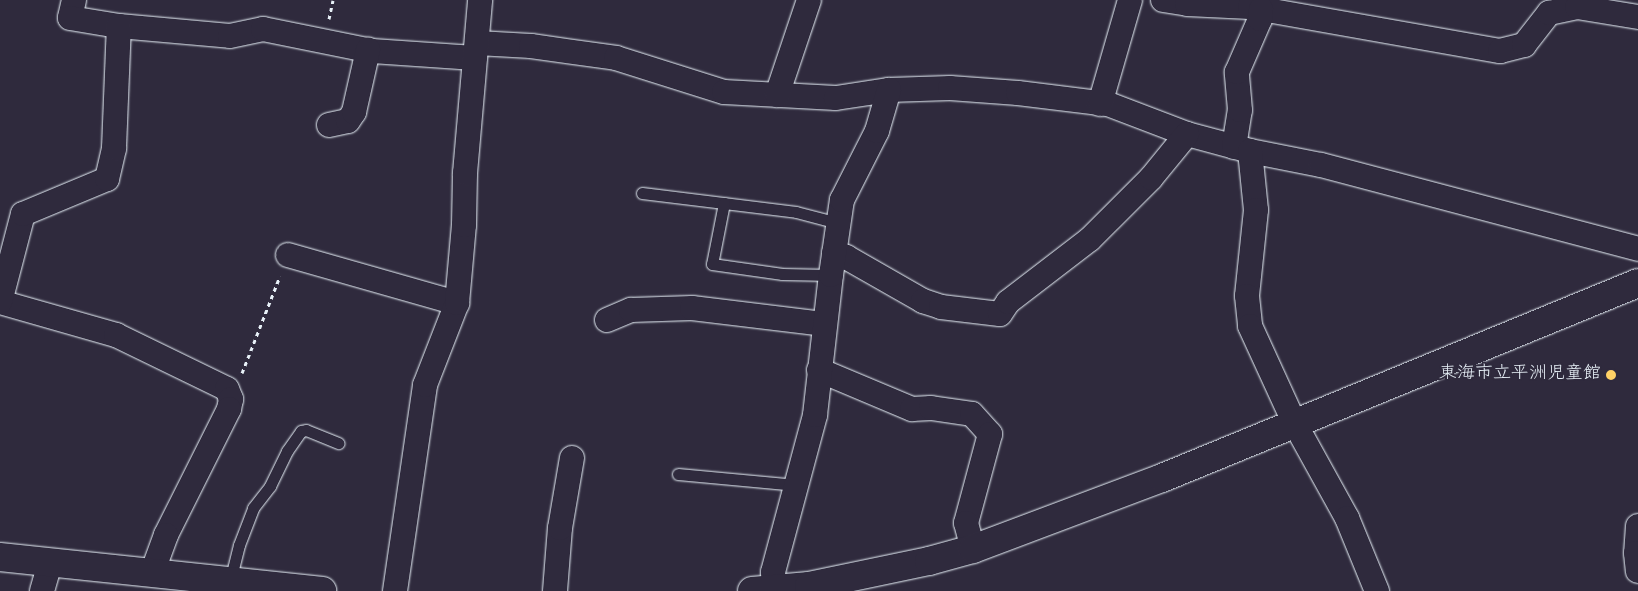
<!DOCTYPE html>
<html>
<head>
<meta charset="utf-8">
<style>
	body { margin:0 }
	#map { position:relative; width:1638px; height:591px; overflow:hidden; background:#2f2a3d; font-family:Dekko,"Klee One",sans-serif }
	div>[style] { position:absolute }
	.path>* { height:3px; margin-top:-1.5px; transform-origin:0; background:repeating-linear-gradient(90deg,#e8f1f8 0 4px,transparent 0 8px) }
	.roads { filter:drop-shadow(0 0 1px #e8f1f8) drop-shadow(0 0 1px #e8f1f8) }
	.lane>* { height:11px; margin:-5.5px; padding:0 5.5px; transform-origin:5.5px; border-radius:5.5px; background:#2f2a3d }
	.street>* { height:24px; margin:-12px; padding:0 12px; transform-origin:12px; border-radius:12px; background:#2f2a3d }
	.secondary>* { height:28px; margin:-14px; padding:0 14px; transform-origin:14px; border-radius:14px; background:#2f2a3d }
	.dots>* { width:14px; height:14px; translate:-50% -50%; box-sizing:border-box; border:2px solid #2f2a3d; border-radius:50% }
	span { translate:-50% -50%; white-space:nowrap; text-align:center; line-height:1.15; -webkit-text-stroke:4px #2f2a3d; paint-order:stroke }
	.poi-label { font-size:18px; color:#e8f1f8 }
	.right { translate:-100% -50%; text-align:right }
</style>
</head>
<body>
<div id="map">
	<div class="path">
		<div style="left:329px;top:19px;width:19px;rotate:-78deg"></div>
		<div style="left:242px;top:373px;width:104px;rotate:-68.6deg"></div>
	</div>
	<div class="roads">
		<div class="lane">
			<div style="left:642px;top:193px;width:155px;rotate:7deg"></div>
			<div style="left:796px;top:212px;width:43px;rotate:14.7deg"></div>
			<div style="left:724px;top:203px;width:62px;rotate:101.1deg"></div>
			<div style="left:712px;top:264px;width:71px;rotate:8.1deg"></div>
			<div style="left:782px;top:274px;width:49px;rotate:1.2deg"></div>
			<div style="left:678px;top:474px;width:119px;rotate:5.3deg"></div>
			<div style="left:230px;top:581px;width:37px;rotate:-76deg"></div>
			<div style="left:239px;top:545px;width:40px;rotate:-69deg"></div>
			<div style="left:253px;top:508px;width:28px;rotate:-52deg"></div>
			<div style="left:270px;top:486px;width:39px;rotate:-64deg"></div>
			<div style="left:287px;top:451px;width:24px;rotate:-55deg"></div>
			<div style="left:301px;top:431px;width:5px;rotate:-11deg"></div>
			<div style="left:306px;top:430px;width:35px;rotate:22deg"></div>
		</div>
		<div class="street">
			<div style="left:74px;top:0;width:18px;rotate:103deg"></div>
			<div style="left:70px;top:18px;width:50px;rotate:9.3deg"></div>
			<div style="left:119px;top:26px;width:111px;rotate:5.1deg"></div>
			<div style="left:230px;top:36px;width:34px;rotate:-12deg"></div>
			<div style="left:263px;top:29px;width:111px;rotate:11.4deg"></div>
			<div style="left:372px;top:51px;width:103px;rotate:3.9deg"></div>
			<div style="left:1163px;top:0;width:24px;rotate:9deg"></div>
			<div style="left:1187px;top:4px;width:63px;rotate:2.7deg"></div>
			<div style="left:1250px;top:7px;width:254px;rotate:10deg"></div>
			<div style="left:1500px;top:51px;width:25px;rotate:-14deg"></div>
			<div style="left:1524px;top:45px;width:41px;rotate:-52deg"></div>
			<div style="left:1549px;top:13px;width:29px;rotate:-12deg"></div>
			<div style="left:1577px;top:7px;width:62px;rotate:9.3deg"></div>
			<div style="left:477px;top:43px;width:54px;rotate:3.2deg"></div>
			<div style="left:531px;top:46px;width:86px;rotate:8deg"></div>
			<div style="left:616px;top:58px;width:113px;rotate:17.5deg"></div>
			<div style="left:724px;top:92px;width:112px;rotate:3.1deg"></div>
			<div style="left:836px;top:98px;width:54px;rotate:-8.6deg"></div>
			<div style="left:889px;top:90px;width:61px;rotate:-1.9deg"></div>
			<div style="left:950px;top:88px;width:68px;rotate:4.2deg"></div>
			<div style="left:1018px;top:93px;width:91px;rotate:7deg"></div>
			<div style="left:1108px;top:104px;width:85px;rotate:20.8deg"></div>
			<div style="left:1187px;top:134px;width:65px;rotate:15.1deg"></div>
			<div style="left:1250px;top:151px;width:72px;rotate:11.2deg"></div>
			<div style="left:1321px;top:165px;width:328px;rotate:14.8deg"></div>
			<div style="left:777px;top:95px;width:100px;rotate:-71.4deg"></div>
			<div style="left:1100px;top:104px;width:108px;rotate:-73.9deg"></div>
			<div style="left:329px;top:125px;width:19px;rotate:-12deg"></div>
			<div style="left:348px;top:121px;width:11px;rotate:-56deg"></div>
			<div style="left:354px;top:112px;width:64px;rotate:-77.3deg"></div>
			<div style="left:1234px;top:147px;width:37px;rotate:-81deg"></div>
			<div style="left:1240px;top:110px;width:38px;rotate:-95deg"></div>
			<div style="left:1237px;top:72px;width:58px;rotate:-66.5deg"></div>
			<div style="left:1260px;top:19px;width:10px;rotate:-84deg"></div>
			<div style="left:1250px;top:151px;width:59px;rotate:84.2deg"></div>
			<div style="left:1256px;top:210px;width:86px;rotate:96deg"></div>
			<div style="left:1247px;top:296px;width:30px;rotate:84deg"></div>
			<div style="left:1250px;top:326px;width:106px;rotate:65.4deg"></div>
			<div style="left:1294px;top:422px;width:110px;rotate:61.1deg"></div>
			<div style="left:1347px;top:518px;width:79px;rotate:67.7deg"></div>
			<div style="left:834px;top:253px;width:13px;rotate:18deg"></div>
			<div style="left:846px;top:257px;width:89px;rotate:29.7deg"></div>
			<div style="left:923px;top:301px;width:19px;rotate:18deg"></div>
			<div style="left:941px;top:307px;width:59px;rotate:6.8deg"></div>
			<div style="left:1000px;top:314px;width:14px;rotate:-56deg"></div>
			<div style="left:1008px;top:302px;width:103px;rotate:-37.5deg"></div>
			<div style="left:1090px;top:239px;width:86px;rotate:-45deg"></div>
			<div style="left:1151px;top:178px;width:57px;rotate:-50.7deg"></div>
			<div style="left:288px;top:255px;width:176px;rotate:15.9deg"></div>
			<div style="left:0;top:302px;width:121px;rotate:15.9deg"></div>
			<div style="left:116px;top:335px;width:123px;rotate:25.9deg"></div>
			<div style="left:227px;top:389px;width:11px;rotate:68deg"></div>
			<div style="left:231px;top:399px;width:10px;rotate:101deg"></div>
			<div style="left:229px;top:409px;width:141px;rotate:116.6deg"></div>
			<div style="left:166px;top:535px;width:40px;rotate:110.2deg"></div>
			<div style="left:0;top:302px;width:91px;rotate:-75.4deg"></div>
			<div style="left:23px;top:214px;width:91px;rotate:-22.6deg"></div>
			<div style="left:107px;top:179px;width:32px;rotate:-77deg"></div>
			<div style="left:114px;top:148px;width:122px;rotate:-87.7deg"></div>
			<div style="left:607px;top:320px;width:26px;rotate:-23deg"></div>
			<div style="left:631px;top:310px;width:61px;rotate:-1.9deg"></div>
			<div style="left:692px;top:308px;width:134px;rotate:6.9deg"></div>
			<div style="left:819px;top:370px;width:101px;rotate:22.8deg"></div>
			<div style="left:912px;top:409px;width:19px;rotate:-3deg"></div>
			<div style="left:931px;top:408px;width:41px;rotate:8.3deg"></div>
			<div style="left:972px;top:414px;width:27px;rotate:48deg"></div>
			<div style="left:990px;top:434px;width:92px;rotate:105.1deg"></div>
			<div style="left:966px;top:523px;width:27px;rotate:75deg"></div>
			<div style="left:1638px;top:526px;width:27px;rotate:94deg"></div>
			<div style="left:1636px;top:553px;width:18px;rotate:84deg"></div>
			<div style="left:774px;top:589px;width:17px;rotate:-93deg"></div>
			<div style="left:773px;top:572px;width:163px;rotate:-75deg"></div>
			<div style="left:815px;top:415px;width:141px;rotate:-83.5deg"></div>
			<div style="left:831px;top:275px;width:76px;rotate:-81.7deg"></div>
			<div style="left:842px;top:200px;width:77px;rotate:-63.1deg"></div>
			<div style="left:877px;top:131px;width:43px;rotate:-73.7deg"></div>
			<div style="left:42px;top:591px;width:29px;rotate:-74deg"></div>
			<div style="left:395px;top:591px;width:208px;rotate:-81.7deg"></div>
			<div style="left:425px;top:385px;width:88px;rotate:-68.7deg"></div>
			<div style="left:457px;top:303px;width:78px;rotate:-84.9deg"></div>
			<div style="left:464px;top:225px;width:52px;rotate:-88.9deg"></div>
			<div style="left:465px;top:173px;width:174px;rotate:-85deg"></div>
			<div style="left:555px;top:591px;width:63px;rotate:-85.5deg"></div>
			<div style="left:560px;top:528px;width:71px;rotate:-80.3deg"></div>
		</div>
		<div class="secondary">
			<div style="left:0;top:557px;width:324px;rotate:6deg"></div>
			<div style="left:752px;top:591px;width:57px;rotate:-5deg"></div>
			<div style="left:809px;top:586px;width:123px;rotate:-11.8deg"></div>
			<div style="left:929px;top:561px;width:46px;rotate:-15.3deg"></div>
			<div style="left:973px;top:549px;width:202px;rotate:-20.6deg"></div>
			<div style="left:1162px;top:478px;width:514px;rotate:-22.28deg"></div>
		</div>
	</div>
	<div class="dots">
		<div style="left:1611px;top:375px;background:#ffd166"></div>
	</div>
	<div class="poi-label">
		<span class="right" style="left:1601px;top:375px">東海市立平洲児童館</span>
	</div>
</div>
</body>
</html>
